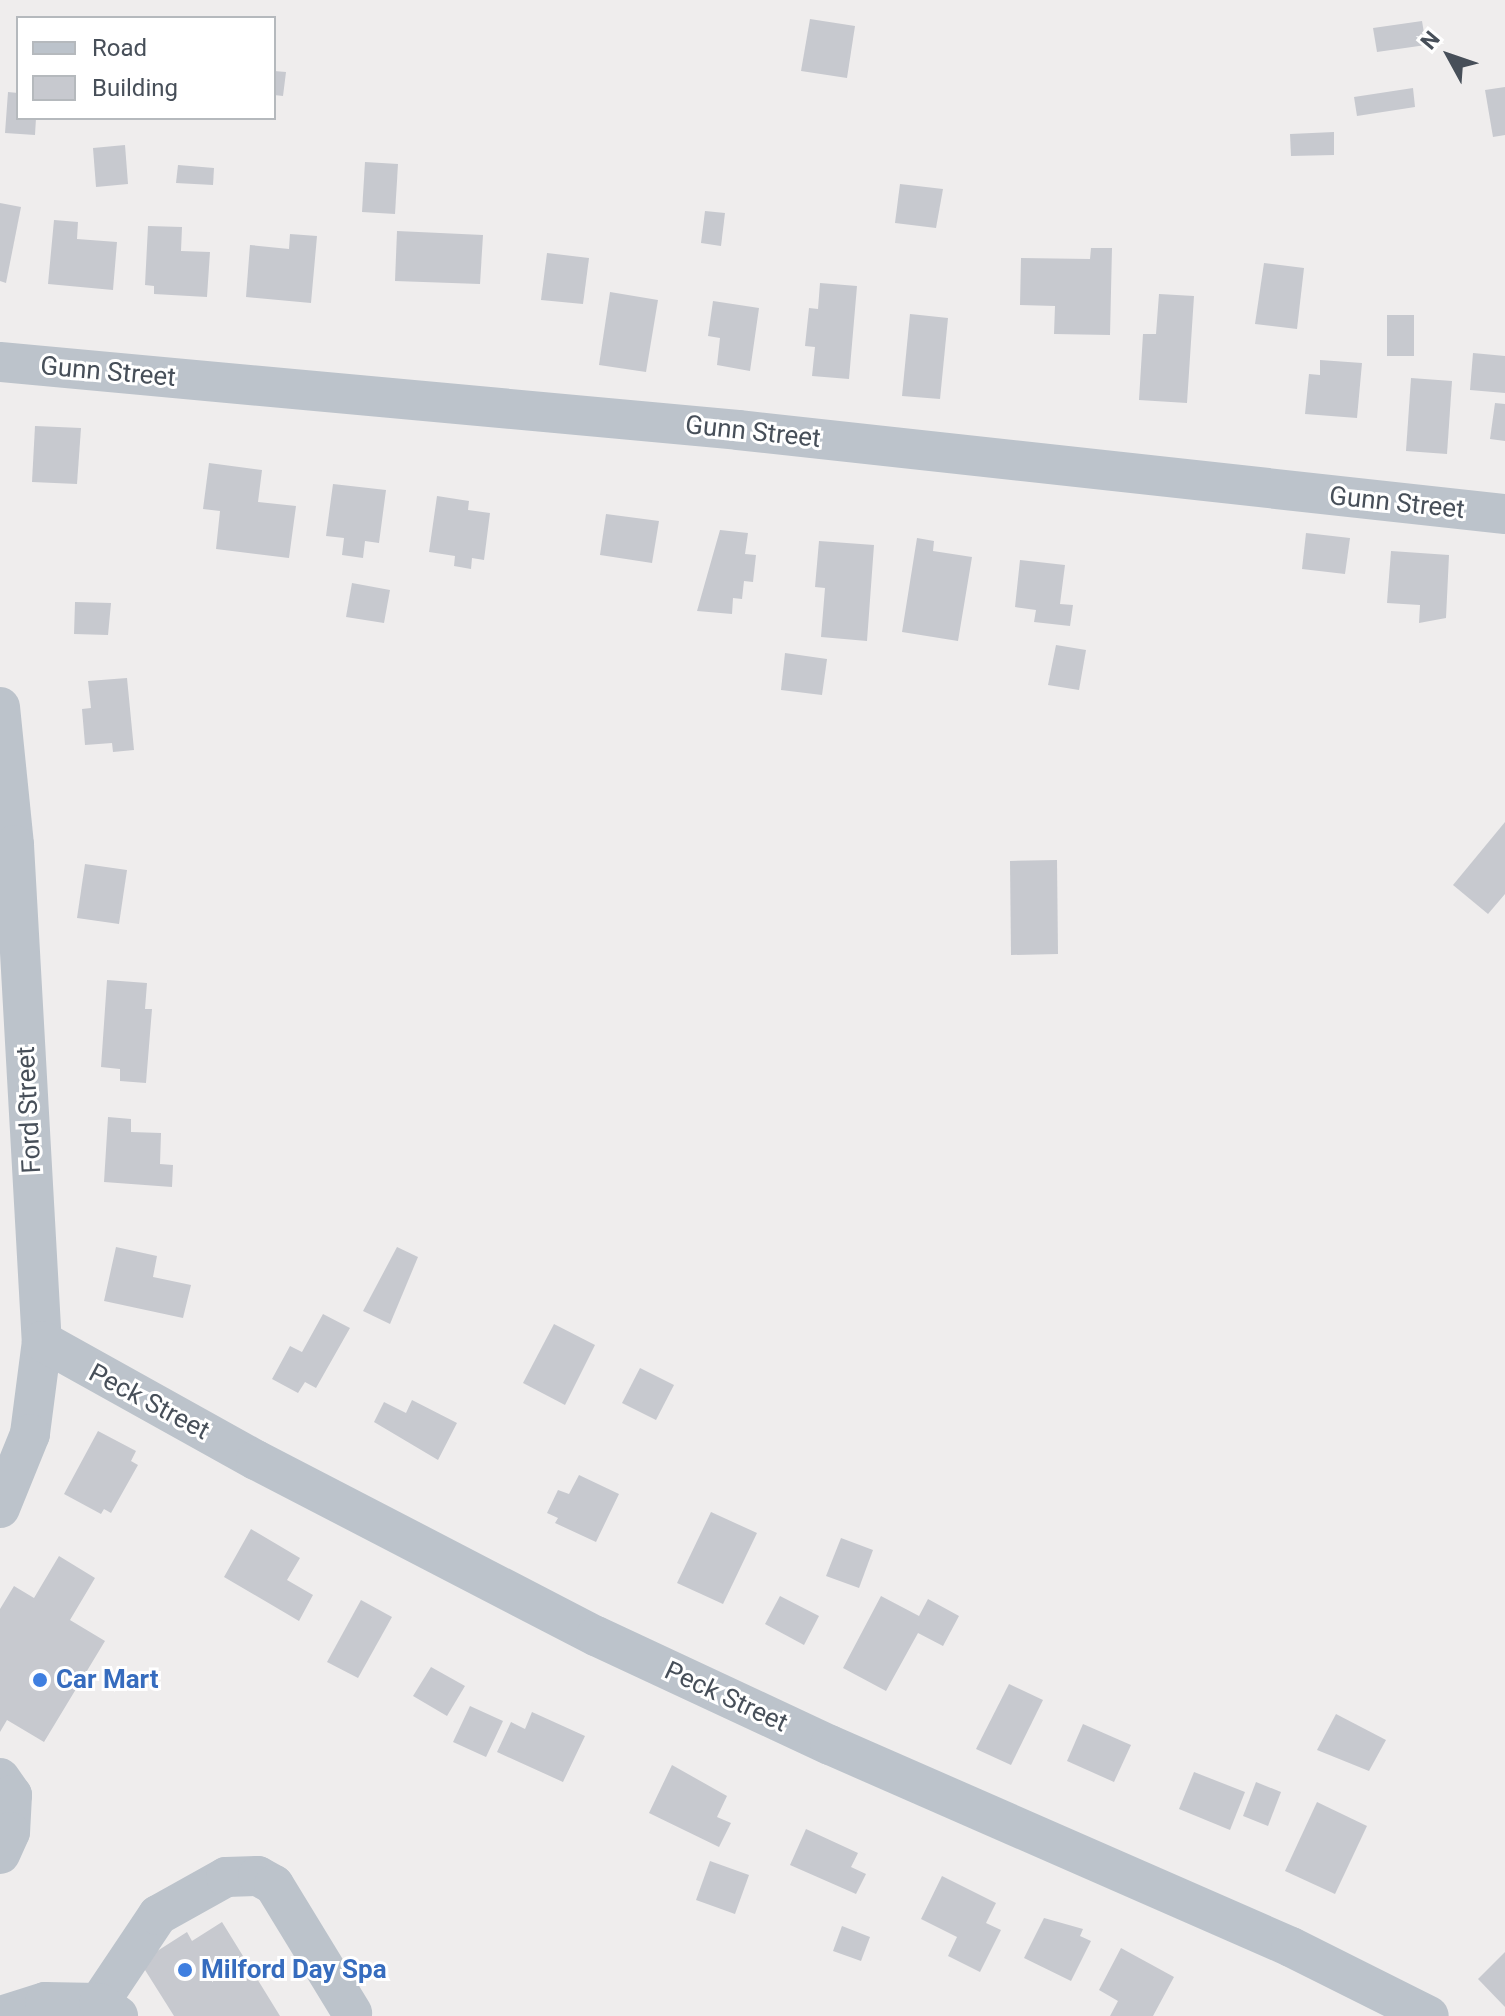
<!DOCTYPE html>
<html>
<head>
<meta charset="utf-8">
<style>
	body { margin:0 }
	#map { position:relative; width:1505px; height:2016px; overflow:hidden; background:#efeded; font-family:Roboto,sans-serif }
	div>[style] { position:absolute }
	.building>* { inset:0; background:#c7c9cf }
	.minor>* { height:40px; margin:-20px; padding:0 20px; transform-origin:20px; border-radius:20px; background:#bcc3cb }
	.dots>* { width:22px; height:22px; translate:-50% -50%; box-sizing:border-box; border:4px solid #fff; border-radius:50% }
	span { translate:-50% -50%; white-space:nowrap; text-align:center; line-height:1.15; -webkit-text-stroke:6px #fff; paint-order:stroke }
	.street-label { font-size:26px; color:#474f59 }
	.shop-label { font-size:26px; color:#366cbe; font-weight:700 }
	.left { translate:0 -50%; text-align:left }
	.legend { position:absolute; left:16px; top:16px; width:260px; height:104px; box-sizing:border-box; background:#fff; border:2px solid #b5b9bd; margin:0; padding:10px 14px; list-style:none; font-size:24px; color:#474f59 }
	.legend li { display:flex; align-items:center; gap:16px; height:40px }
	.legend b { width:40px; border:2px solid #b5b9bd }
	.north { position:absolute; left:1409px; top:16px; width:80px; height:80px; -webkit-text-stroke:6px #fff; paint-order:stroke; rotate:310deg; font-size:22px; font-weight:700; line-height:32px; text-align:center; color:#474f59 }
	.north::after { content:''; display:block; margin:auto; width:28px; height:36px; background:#474f59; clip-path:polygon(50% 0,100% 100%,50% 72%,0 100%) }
</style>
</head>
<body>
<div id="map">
	<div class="building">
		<div style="clip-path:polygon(810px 19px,855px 26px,847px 78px,801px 71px)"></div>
		<div style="clip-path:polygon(1422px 21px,1426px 45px,1377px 52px,1373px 28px)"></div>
		<div style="clip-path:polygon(274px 71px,286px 72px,283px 96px,274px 95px)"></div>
		<div style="clip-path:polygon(1505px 87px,1505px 135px,1493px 137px,1485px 90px)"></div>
		<div style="clip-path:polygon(1413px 88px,1415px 107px,1357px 116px,1354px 97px)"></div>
		<div style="clip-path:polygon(8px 92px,18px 93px,18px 118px,36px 118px,35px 135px,5px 133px)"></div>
		<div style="clip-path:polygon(1334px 132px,1334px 155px,1291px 156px,1290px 134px)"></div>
		<div style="clip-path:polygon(125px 145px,128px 184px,96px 187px,93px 148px)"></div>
		<div style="clip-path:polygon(365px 162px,398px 164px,395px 214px,362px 212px)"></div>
		<div style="clip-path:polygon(178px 165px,214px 168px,213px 185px,176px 183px)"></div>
		<div style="clip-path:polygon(900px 184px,943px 189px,936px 228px,895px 223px)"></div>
		<div style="clip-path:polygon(0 203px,21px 207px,6px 283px,0 281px)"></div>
		<div style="clip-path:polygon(705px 211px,725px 213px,721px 246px,701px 243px)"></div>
		<div style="clip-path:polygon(54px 220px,78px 222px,77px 239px,117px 242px,113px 290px,48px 284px)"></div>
		<div style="clip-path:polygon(148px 226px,182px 227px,181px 251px,210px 252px,207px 297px,154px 294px,154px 286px,145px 285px)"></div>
		<div style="clip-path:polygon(397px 231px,483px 235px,480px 284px,395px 281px)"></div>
		<div style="clip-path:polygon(290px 234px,317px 236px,311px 303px,246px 297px,250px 245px,289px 249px)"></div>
		<div style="clip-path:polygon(1091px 248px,1112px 248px,1110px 335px,1054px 334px,1055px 306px,1020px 305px,1021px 258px,1090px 259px)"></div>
		<div style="clip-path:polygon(547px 253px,589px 258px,583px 304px,541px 300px)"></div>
		<div style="clip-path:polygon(1264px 263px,1304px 268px,1297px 329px,1255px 324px)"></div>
		<div style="clip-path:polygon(820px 283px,857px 286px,849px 379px,812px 376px,815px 347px,805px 346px,809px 308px,818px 309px)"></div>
		<div style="clip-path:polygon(610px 292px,658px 300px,646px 372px,599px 365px)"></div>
		<div style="clip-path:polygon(1159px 294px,1194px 296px,1187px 403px,1139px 400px,1143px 334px,1156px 334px)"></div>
		<div style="clip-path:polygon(713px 301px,759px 308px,750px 371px,717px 365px,720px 338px,708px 336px)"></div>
		<div style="clip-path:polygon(910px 314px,948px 318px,940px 399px,902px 396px)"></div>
		<div style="clip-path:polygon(1387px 315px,1414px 315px,1414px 356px,1387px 356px)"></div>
		<div style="clip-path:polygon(1473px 353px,1505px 356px,1505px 393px,1470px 390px)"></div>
		<div style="clip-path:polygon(1320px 360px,1362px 363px,1357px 418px,1305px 414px,1309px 374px,1320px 375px)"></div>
		<div style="clip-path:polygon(1411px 378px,1452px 381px,1447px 454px,1406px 451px)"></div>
		<div style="clip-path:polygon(1495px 403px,1505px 404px,1505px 441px,1490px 439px)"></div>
		<div style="clip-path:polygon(35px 426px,81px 428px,77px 484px,32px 482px)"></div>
		<div style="clip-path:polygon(209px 463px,262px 470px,258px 502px,296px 506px,289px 558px,216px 549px,220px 511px,203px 509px)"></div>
		<div style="clip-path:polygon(333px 484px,386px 490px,379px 543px,365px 541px,363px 558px,342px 555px,344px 538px,326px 536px)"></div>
		<div style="clip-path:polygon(437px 496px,469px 501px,468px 510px,490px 513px,484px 560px,472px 558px,471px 569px,454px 566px,455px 556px,429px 552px)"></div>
		<div style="clip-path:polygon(606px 514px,659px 521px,652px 563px,600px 555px)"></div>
		<div style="clip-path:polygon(720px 530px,748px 533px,745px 554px,756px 555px,753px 582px,744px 581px,742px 599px,733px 598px,732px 614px,697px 611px)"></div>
		<div style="clip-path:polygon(1306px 533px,1350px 538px,1345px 574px,1302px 569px)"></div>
		<div style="clip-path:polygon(917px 538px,934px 541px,933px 551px,972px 557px,958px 641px,902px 632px)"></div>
		<div style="clip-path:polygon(819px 541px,874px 545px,867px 641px,821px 637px,825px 588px,815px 587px)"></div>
		<div style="clip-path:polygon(1391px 551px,1449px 555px,1446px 618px,1419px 623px,1420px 605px,1387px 603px)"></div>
		<div style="clip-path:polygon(1020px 560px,1065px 565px,1060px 604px,1073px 605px,1070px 626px,1034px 622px,1036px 610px,1015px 607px)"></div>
		<div style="clip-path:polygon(352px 583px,390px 590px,384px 623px,346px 617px)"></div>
		<div style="clip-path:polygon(75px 602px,111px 603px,108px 635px,74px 634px)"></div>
		<div style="clip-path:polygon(1056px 645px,1086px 650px,1079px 690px,1048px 685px)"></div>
		<div style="clip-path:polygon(785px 653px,827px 659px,822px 695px,781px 690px)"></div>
		<div style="clip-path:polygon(127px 678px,134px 750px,113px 752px,112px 743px,85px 745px,82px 709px,91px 708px,88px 681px)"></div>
		<div style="clip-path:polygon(1505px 822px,1505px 894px,1488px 914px,1453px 885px)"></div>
		<div style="clip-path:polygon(1057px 860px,1058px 954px,1011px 955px,1010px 861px)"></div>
		<div style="clip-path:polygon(85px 864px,127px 870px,119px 924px,77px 918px)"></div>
		<div style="clip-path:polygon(107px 980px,147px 983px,145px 1009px,152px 1009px,146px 1083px,120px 1081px,120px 1069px,101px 1067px)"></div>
		<div style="clip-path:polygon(108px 1117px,131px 1119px,131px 1132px,161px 1133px,160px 1164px,173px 1165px,172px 1187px,104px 1182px)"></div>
		<div style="clip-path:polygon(116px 1247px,157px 1256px,153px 1277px,191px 1285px,183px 1318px,104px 1301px)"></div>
		<div style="clip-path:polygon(397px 1247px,418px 1257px,390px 1324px,363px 1311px)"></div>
		<div style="clip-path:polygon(323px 1314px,350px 1328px,316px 1388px,305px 1382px,298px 1393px,272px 1379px,290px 1346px,302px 1352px)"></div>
		<div style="clip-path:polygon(554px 1324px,595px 1345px,565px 1405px,523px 1383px)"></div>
		<div style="clip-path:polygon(640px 1368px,674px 1385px,656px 1420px,622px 1403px)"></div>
		<div style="clip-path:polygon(412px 1400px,457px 1423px,438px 1460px,374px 1422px,384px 1402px,406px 1413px)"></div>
		<div style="clip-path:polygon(98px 1431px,136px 1451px,131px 1461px,138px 1465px,111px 1513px,104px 1509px,101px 1514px,64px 1494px)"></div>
		<div style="clip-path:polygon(579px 1475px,619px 1494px,596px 1542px,555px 1523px,558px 1518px,547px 1513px,558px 1490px,569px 1494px)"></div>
		<div style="clip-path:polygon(711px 1512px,757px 1533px,723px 1604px,677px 1583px)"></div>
		<div style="clip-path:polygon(251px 1529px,300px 1558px,287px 1580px,313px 1595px,299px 1621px,224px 1577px)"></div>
		<div style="clip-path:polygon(841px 1538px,873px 1550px,859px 1588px,826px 1576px)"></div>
		<div style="clip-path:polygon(59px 1556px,95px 1578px,70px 1620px,105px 1641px,44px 1742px,7px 1720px,0 1732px,0 1609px,14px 1586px,34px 1598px)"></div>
		<div style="clip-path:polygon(780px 1596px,819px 1616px,804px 1645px,765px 1624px)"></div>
		<div style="clip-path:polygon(881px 1596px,919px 1616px,928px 1599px,959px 1616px,943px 1646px,918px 1633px,886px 1691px,843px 1668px)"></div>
		<div style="clip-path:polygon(361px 1600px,392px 1617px,358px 1678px,327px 1662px)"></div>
		<div style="clip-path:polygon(431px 1667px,465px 1686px,447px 1716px,413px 1696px)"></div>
		<div style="clip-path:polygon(1009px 1684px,1043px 1700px,1011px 1765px,976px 1749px)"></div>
		<div style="clip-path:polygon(470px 1706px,503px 1721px,486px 1757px,453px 1742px)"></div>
		<div style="clip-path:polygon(532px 1712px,585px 1736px,563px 1782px,497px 1752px,511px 1722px,525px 1729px)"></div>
		<div style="clip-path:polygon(1336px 1714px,1386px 1740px,1369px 1771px,1317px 1750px)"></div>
		<div style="clip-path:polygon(1083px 1724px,1131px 1745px,1114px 1782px,1067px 1761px)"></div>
		<div style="clip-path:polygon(672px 1765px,727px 1796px,717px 1817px,731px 1823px,719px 1847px,649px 1813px)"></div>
		<div style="clip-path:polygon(1194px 1772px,1245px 1792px,1230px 1830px,1179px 1809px)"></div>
		<div style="clip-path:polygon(1256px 1782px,1281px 1792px,1268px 1826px,1243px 1816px)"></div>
		<div style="clip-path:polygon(1317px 1802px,1367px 1826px,1335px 1894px,1285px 1871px)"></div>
		<div style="clip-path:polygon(806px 1829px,858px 1853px,851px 1867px,866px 1874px,856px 1894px,790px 1865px)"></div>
		<div style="clip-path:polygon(710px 1861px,749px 1875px,735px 1914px,696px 1900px)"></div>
		<div style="clip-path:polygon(942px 1876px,996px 1903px,986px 1923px,1001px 1930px,980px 1972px,948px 1956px,957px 1937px,921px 1919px)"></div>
		<div style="clip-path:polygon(1044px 1918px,1083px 1929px,1080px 1936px,1091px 1941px,1071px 1981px,1024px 1958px)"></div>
		<div style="clip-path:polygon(222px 1922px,280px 2016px,174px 2016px,140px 1962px,187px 1932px,192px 1941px)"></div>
		<div style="clip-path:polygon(842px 1926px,870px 1937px,861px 1961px,833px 1951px)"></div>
		<div style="clip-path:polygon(1121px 1948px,1174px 1977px,1153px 2016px,1110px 2016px,1118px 2001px,1099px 1990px)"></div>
		<div style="clip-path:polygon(1505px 1952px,1505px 2007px,1478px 1979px)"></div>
	</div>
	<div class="minor">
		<div style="left:0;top:362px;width:741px;rotate:5.26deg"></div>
		<div style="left:738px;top:430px;width:772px;rotate:6.25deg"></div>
		<div style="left:0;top:707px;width:139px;rotate:84.2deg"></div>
		<div style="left:14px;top:845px;width:497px;rotate:86.8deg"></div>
		<div style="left:42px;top:1341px;width:94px;rotate:97.4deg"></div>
		<div style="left:30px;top:1434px;width:80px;rotate:112.1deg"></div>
		<div style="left:42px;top:1341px;width:245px;rotate:29.1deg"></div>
		<div style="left:256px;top:1460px;width:383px;rotate:27.4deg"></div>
		<div style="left:596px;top:1636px;width:258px;rotate:25deg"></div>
		<div style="left:830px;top:1745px;width:503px;rotate:23.66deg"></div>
		<div style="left:1291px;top:1947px;width:154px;rotate:26.6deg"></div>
		<div style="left:0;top:1778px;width:21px;rotate:55deg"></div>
		<div style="left:12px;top:1795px;width:37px;rotate:93deg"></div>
		<div style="left:10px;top:1832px;width:24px;rotate:114deg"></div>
		<div style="left:99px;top:2003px;width:106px;rotate:-56.2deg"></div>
		<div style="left:158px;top:1915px;width:78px;rotate:-29.2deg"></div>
		<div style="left:226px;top:1877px;width:32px;rotate:-2deg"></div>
		<div style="left:258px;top:1876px;width:18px;rotate:29deg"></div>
		<div style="left:274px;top:1885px;width:150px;rotate:58.6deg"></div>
		<div style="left:1px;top:2016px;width:46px;rotate:-17.7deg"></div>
		<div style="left:45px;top:2002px;width:54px;rotate:1.1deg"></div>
		<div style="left:99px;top:2003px;width:23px;rotate:34deg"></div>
	</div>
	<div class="dots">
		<div style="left:40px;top:1680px;background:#3f7fe0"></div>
		<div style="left:185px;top:1970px;background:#3f7fe0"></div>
	</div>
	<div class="street-label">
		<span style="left:108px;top:372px;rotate:5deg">Gunn Street</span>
		<span style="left:753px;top:432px;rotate:6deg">Gunn Street</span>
		<span style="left:1397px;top:503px;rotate:6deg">Gunn Street</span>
		<span style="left:29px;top:1110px;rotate:-93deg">Ford Street</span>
		<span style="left:149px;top:1402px;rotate:28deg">Peck Street</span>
		<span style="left:726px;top:1697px;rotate:25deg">Peck Street</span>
	</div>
	<div class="shop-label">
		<span class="left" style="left:56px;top:1680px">Car Mart</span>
		<span class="left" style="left:201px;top:1970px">Milford Day Spa</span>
	</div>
	<ul class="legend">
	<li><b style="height:10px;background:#bcc3cb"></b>Road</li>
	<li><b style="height:22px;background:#c7c9cf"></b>Building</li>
	</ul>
	<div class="north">N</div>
</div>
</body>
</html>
